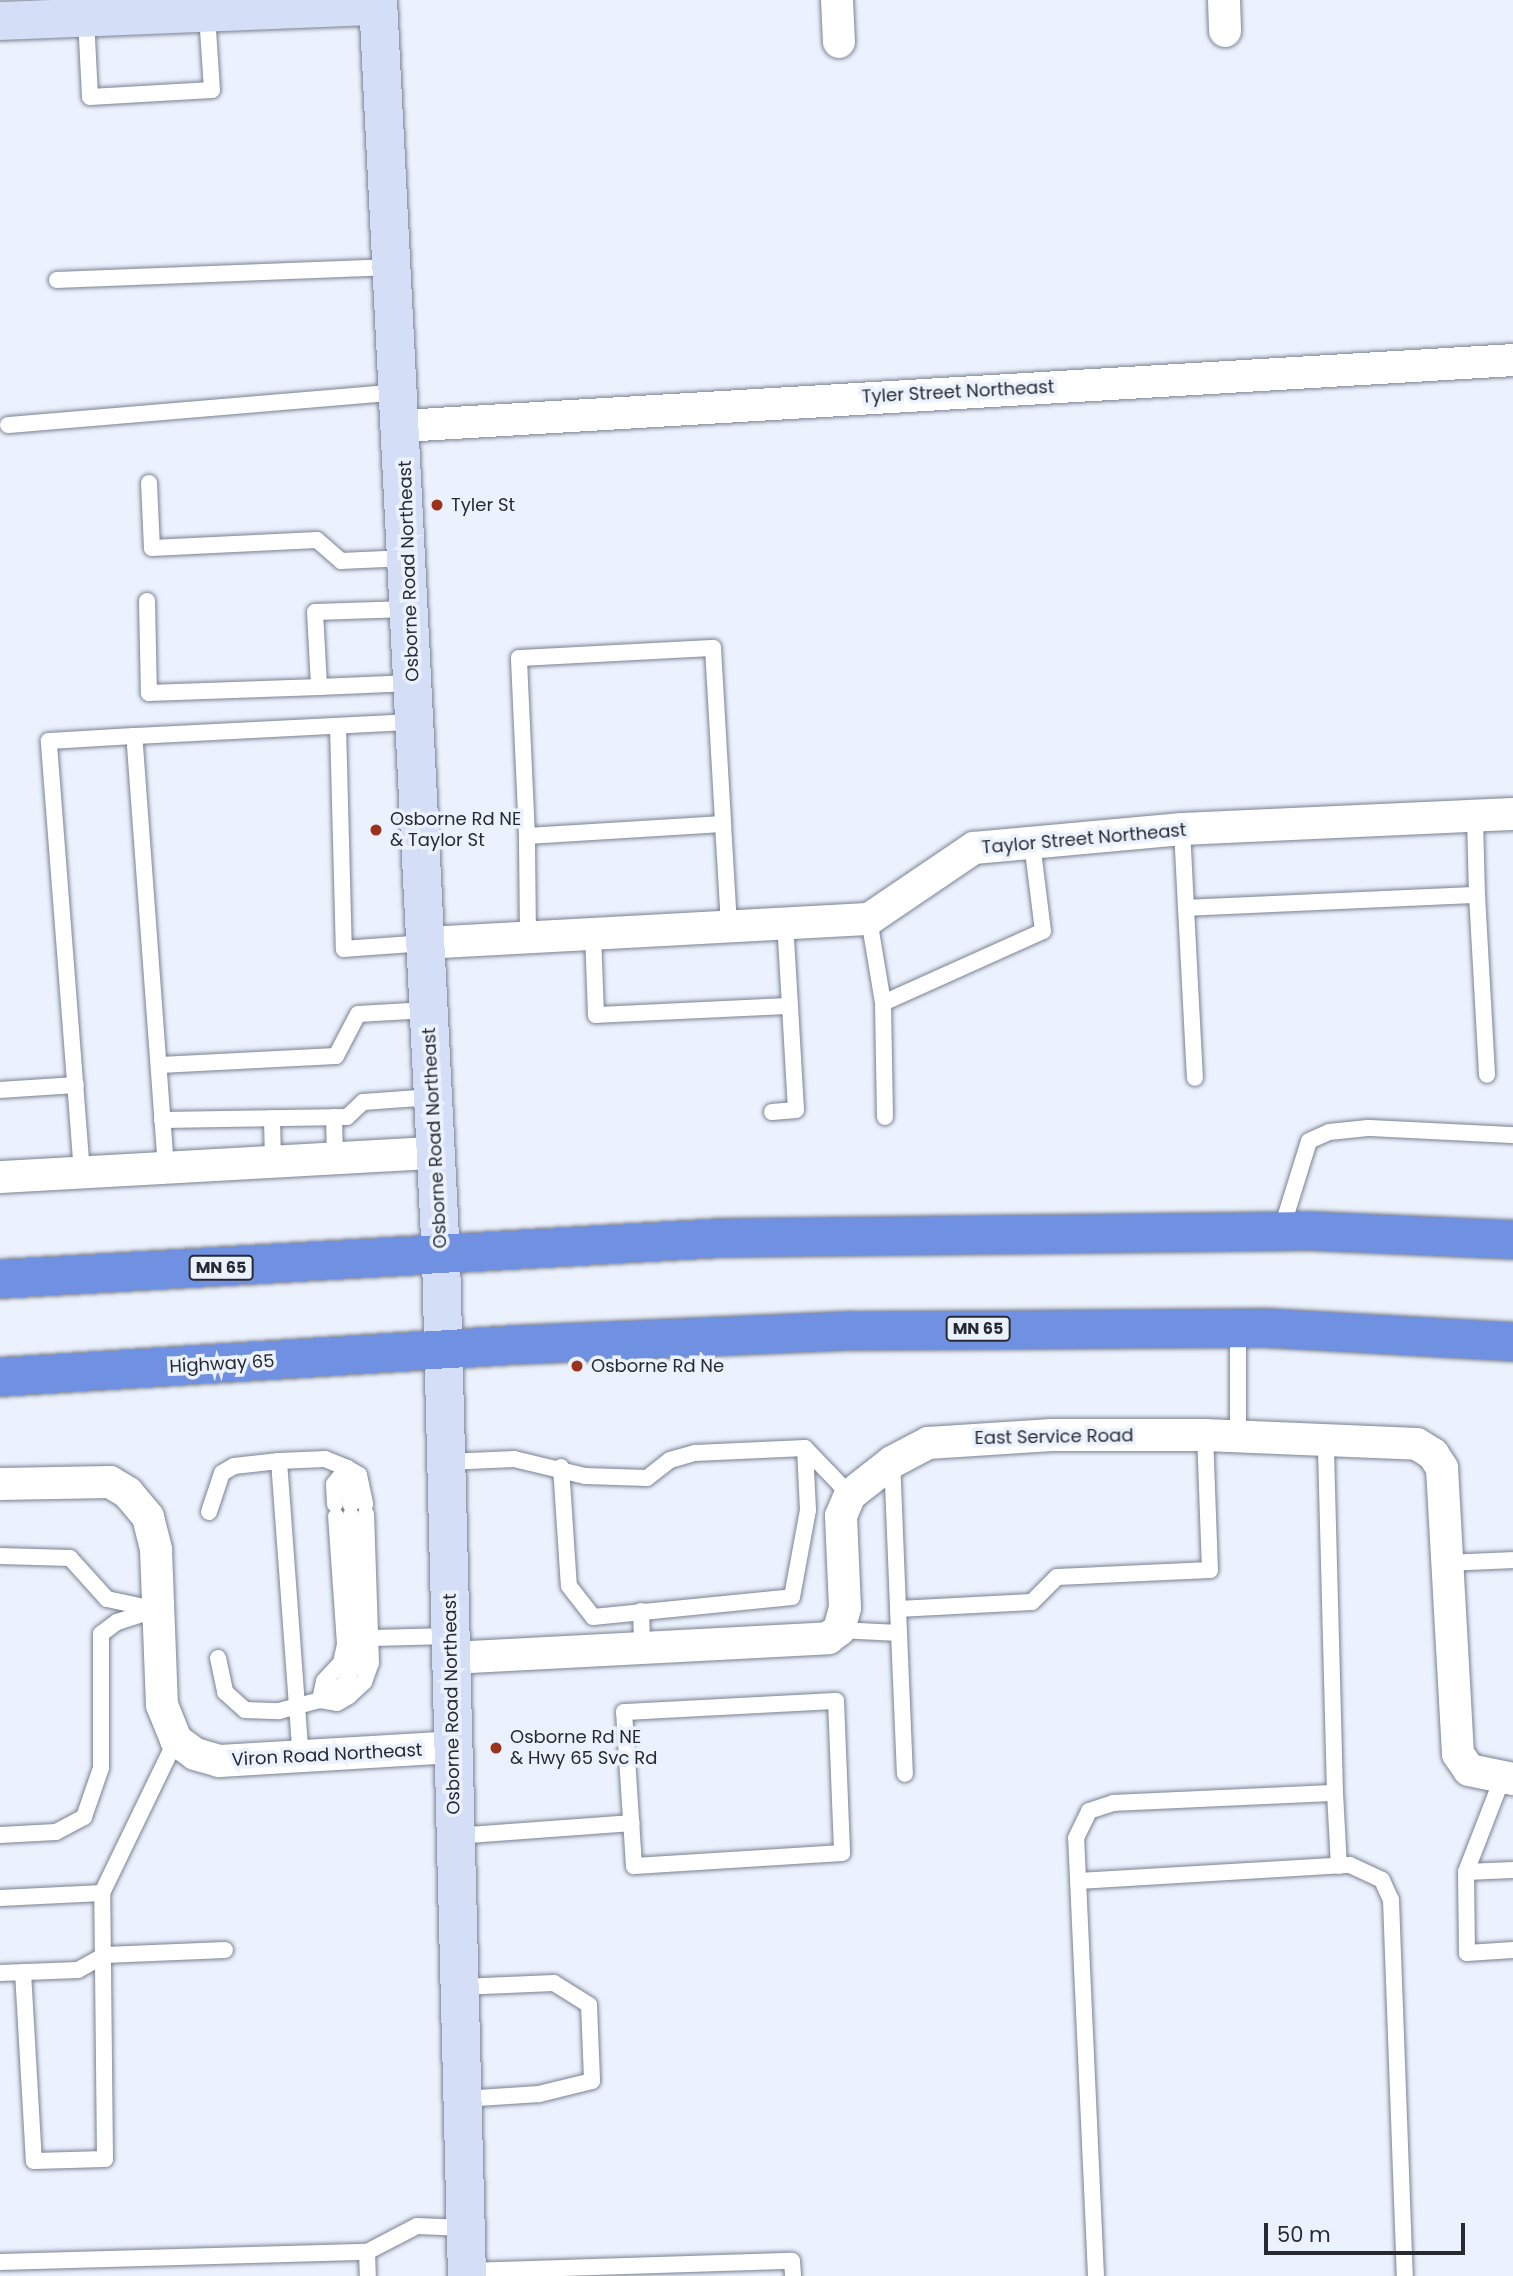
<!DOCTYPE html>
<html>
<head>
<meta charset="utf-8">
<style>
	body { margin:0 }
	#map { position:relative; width:1513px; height:2276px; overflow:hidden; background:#ecf2fd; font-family:Poppins,sans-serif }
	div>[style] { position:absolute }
	.roads { filter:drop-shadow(0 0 2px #7a8192) drop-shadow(0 0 2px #7a8192) }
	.lane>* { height:16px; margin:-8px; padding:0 8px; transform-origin:8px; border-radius:8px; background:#fff }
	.street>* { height:32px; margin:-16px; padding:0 16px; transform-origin:16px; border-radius:16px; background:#fff }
	.secondary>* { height:38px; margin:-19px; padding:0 19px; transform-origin:19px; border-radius:19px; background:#d4def6 }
	.highway>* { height:38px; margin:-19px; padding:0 19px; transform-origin:19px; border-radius:19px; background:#7091e1 }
	.dots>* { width:19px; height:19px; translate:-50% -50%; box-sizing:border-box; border:4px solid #ecf2fd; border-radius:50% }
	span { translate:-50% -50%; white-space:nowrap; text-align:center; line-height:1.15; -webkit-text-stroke:7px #ecf2fd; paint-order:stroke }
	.shield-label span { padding:2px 5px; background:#ecf2fd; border:2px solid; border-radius:5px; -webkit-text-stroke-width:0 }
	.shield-label { font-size:16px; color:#272a31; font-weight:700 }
	.street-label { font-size:18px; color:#272a31 }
	.poi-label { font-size:18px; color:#272a31 }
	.left { translate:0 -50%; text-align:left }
	.scale { position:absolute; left:1264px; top:2223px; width:201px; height:32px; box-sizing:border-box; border:4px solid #272a31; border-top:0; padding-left:9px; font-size:21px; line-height:24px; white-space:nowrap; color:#272a31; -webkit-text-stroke:5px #ecf2fd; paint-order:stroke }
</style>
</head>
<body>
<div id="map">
	<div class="roads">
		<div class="lane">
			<div style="left:86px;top:18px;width:79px;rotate:87.1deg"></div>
			<div style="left:90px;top:97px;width:122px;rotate:-3.3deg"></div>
			<div style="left:212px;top:90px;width:76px;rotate:-93.8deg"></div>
			<div style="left:57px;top:280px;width:335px;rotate:-2.2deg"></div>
			<div style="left:8px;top:425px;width:392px;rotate:-4.8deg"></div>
			<div style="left:149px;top:483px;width:65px;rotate:87.4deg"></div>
			<div style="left:152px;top:548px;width:165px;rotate:-2.8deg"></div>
			<div style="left:317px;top:540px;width:32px;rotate:41deg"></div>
			<div style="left:341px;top:561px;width:66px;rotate:-2.6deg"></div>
			<div style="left:147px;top:601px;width:92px;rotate:88.8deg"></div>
			<div style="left:149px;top:693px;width:170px;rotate:-2deg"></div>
			<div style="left:408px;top:609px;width:93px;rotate:178.2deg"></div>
			<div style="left:315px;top:612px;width:75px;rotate:86.9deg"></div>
			<div style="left:319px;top:687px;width:93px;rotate:-2.5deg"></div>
			<div style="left:338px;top:726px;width:223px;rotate:88.5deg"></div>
			<div style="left:344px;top:949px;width:81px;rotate:-4.2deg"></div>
			<div style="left:1182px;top:829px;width:79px;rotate:87.1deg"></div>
			<div style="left:1186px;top:908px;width:291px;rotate:-2.6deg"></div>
			<div style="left:1477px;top:895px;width:79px;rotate:-91.5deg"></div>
			<div style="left:527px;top:836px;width:178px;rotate:-92.6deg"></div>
			<div style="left:519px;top:658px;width:194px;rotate:-3deg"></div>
			<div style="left:713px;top:648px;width:176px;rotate:86.7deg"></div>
			<div style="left:1477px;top:895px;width:180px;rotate:86.8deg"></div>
			<div style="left:1186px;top:908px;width:170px;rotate:87deg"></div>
			<div style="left:869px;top:919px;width:85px;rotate:80.5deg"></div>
			<div style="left:883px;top:1003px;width:175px;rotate:-24.2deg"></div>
			<div style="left:1043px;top:931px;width:89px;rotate:-97.1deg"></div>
			<div style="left:593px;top:933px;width:82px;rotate:87.9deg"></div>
			<div style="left:596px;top:1015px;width:194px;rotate:-2.7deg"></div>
			<div style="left:790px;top:1006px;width:84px;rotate:-93.4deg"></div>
			<div style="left:528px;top:937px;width:101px;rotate:-90.6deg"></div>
			<div style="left:527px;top:836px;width:196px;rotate:-3.5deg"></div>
			<div style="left:723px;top:824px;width:100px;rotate:86.6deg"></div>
			<div style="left:883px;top:1003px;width:114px;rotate:89deg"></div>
			<div style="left:160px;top:1065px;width:176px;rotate:-2.9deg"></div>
			<div style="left:336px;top:1056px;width:47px;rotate:-62.4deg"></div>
			<div style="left:358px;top:1014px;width:70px;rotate:-3.3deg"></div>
			<div style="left:0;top:1090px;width:76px;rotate:-3.8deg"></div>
			<div style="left:772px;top:1112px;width:24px;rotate:-5deg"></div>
			<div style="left:796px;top:1110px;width:104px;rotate:-93.3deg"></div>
			<div style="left:334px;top:1117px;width:41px;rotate:88.6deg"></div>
			<div style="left:272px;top:1118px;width:44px;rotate:88.7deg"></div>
			<div style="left:162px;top:1120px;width:185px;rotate:-0.9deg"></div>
			<div style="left:347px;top:1117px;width:22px;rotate:-43deg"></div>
			<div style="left:363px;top:1102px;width:70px;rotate:-4.1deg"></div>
			<div style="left:166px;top:1168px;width:433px;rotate:-94.2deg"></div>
			<div style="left:134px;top:736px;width:281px;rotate:-2.9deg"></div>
			<div style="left:82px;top:1173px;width:433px;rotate:-94.4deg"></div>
			<div style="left:49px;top:741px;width:85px;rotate:-3.4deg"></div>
			<div style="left:1281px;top:1231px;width:94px;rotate:-72.7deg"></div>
			<div style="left:1309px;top:1141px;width:22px;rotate:-24deg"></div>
			<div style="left:1329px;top:1132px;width:39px;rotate:-6deg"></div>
			<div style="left:1368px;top:1128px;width:145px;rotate:2.8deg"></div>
			<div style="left:1238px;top:1328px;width:109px;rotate:90deg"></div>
			<div style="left:279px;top:1461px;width:299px;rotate:85.8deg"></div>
			<div style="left:446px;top:1462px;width:68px;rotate:-2.5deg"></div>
			<div style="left:514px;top:1459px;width:73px;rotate:13.5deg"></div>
			<div style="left:585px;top:1476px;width:62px;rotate:1.8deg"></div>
			<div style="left:647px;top:1478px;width:29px;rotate:-38deg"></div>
			<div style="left:670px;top:1460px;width:26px;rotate:-16deg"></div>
			<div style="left:695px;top:1453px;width:110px;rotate:-2.6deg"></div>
			<div style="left:805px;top:1448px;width:65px;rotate:46.2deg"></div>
			<div style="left:561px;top:1467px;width:119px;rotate:86.2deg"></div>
			<div style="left:569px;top:1586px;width:39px;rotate:52deg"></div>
			<div style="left:593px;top:1617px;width:200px;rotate:-5.7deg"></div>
			<div style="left:792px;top:1597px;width:88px;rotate:-79.6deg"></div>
			<div style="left:808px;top:1510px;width:62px;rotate:-92.8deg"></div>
			<div style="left:335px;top:1504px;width:20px;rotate:-93deg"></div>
			<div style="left:334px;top:1484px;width:21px;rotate:-51deg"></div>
			<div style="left:347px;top:1468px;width:14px;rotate:30deg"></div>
			<div style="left:359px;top:1475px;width:30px;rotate:78deg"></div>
			<div style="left:209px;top:1512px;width:41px;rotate:-71.6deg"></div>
			<div style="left:222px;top:1473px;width:14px;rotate:-30deg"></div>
			<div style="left:234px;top:1466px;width:45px;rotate:-6.3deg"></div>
			<div style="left:279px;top:1461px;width:46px;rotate:-2.5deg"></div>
			<div style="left:325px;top:1459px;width:24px;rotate:22deg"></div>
			<div style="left:347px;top:1468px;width:37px;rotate:84deg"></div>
			<div style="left:0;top:1556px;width:70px;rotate:1.6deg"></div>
			<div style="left:70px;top:1558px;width:55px;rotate:47.9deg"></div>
			<div style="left:107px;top:1599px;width:43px;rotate:12.1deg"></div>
			<div style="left:1447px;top:1563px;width:66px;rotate:-2.6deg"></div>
			<div style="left:898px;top:1609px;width:134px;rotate:-3deg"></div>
			<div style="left:1032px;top:1602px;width:35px;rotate:-45deg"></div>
			<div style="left:1057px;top:1577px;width:153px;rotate:-2.6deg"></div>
			<div style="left:1210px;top:1570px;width:135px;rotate:-92.1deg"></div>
			<div style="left:641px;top:1611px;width:38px;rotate:88deg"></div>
			<div style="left:839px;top:1630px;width:60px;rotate:2.9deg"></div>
			<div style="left:899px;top:1633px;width:171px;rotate:-92.3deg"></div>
			<div style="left:899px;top:1633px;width:141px;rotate:87.6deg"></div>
			<div style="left:373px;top:1638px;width:77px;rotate:-1.5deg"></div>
			<div style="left:218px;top:1658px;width:35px;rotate:78deg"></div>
			<div style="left:225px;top:1692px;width:27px;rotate:42deg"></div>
			<div style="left:245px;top:1710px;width:34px;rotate:2deg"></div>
			<div style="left:279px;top:1711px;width:42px;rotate:-15deg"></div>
			<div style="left:320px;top:1700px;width:29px;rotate:-34deg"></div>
			<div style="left:344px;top:1684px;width:29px;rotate:-61deg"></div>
			<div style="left:358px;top:1659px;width:144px;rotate:-92.8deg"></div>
			<div style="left:320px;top:1700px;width:17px;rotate:10deg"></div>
			<div style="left:337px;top:1703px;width:14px;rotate:-30deg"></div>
			<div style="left:349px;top:1696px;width:21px;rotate:-43deg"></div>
			<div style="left:364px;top:1682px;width:20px;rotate:-70deg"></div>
			<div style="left:371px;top:1663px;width:149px;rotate:-91.9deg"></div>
			<div style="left:320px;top:1700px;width:19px;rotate:-78deg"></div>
			<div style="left:324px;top:1681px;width:25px;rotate:-47deg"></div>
			<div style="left:341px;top:1663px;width:19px;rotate:-78deg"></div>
			<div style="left:345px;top:1644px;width:128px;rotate:-94deg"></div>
			<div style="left:836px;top:1701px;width:152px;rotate:87.7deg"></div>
			<div style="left:842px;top:1853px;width:208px;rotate:176.4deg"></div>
			<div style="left:634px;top:1866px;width:154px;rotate:-93.7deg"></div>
			<div style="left:624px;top:1712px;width:212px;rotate:-3deg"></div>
			<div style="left:1502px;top:1779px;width:100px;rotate:111.2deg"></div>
			<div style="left:1466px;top:1872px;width:81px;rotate:89.3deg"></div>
			<div style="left:1467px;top:1953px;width:46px;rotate:-3.7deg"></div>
			<div style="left:1335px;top:1793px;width:73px;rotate:86.9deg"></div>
			<div style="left:0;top:1835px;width:56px;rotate:-3.1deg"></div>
			<div style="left:56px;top:1832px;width:32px;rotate:-28deg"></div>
			<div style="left:84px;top:1817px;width:52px;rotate:-70.9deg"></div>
			<div style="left:101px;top:1768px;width:134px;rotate:-90deg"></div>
			<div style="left:101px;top:1634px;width:20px;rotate:-37deg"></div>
			<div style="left:117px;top:1622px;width:43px;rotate:-17.6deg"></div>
			<div style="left:456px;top:1836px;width:176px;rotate:-4.2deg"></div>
			<div style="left:1466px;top:1872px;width:47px;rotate:-2.4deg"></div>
			<div style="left:1078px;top:1881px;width:272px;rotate:-3.4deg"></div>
			<div style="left:1350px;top:1865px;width:35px;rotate:25deg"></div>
			<div style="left:1382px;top:1880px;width:22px;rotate:66deg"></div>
			<div style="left:1391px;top:1900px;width:376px;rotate:87.9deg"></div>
			<div style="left:0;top:1898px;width:102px;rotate:-2.8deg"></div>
			<div style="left:23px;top:1972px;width:189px;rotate:86.7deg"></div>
			<div style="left:34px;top:2161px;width:71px;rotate:-1.6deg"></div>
			<div style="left:105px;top:2159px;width:266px;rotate:-90.6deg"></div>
			<div style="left:102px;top:1893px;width:170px;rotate:-64.2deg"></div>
			<div style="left:0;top:1973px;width:78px;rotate:-2.2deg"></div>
			<div style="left:78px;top:1970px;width:31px;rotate:-29deg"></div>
			<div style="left:105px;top:1955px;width:120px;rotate:-2.4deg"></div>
			<div style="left:460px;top:1987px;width:94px;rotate:-2.4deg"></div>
			<div style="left:554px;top:1983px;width:41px;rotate:32.2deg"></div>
			<div style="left:589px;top:2005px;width:76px;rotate:87.7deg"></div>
			<div style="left:592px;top:2081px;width:55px;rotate:166.2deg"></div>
			<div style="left:539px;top:2094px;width:76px;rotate:176.2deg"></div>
			<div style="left:367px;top:2252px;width:24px;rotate:88deg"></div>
			<div style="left:0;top:2262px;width:367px;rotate:-1.6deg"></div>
			<div style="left:367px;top:2252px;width:56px;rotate:-27.5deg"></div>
			<div style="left:417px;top:2226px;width:49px;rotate:2.3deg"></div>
			<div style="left:467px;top:2271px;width:325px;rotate:-1.8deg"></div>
			<div style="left:792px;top:2261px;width:15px;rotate:86deg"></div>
			<div style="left:1096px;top:2276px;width:438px;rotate:-92.6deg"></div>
			<div style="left:1076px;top:1838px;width:30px;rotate:-64deg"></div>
			<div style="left:1089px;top:1811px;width:26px;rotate:-18deg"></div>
			<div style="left:1114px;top:1803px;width:221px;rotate:-2.6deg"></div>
			<div style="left:1335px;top:1793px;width:354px;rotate:-91.5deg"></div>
		</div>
		<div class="street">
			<div style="left:837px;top:0;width:42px;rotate:87.3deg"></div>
			<div style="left:1224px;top:0;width:31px;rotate:88deg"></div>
			<div style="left:403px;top:426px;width:1112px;rotate:-3.4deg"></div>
			<div style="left:425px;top:943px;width:445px;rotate:-3.1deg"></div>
			<div style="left:869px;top:919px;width:127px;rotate:-34.1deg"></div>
			<div style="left:974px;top:848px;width:209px;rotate:-5.2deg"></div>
			<div style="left:1182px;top:829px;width:331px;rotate:-2.6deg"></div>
			<div style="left:0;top:1177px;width:437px;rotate:-3.2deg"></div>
			<div style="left:0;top:1484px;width:110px;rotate:-1deg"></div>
			<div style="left:110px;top:1482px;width:21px;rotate:31deg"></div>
			<div style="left:128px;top:1493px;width:31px;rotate:50deg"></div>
			<div style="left:148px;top:1517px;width:34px;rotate:76deg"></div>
			<div style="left:156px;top:1550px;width:155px;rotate:87.8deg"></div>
			<div style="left:162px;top:1705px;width:38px;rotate:68deg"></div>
			<div style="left:176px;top:1740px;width:24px;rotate:36deg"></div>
			<div style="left:195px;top:1754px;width:25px;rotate:16deg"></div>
			<div style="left:219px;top:1761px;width:235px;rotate:-3.4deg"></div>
			<div style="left:451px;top:1658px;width:378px;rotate:-3deg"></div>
			<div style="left:828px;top:1638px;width:14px;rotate:-36deg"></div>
			<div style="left:839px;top:1630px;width:23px;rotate:-75deg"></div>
			<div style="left:845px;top:1608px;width:92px;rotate:-92.5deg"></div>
			<div style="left:841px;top:1516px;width:23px;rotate:-67deg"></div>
			<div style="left:850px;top:1495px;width:53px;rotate:-38.2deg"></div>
			<div style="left:892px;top:1462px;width:41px;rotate:-27.8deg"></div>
			<div style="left:928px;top:1443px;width:124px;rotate:-3.7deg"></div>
			<div style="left:1052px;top:1435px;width:153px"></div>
			<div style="left:1205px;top:1435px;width:212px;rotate:2.4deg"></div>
			<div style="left:1417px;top:1444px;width:19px;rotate:32deg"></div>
			<div style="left:1433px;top:1454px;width:17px;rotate:57deg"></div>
			<div style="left:1442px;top:1468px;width:286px;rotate:86.8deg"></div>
			<div style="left:1458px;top:1754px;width:19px;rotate:55deg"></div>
			<div style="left:1469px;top:1770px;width:45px;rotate:11.6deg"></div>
		</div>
		<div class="secondary">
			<div style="left:378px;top:0;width:1259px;rotate:87.13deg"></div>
			<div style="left:441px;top:1257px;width:1019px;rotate:88.54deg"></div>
			<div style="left:0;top:21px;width:378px;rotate:-2.3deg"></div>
		</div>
		<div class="highway">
			<div style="left:0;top:1279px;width:723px;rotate:-3.25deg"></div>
			<div style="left:722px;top:1238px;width:588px;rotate:-0.68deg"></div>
			<div style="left:1310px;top:1231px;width:203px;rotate:2.5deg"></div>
			<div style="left:0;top:1377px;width:515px;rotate:-3.56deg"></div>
			<div style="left:514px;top:1345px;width:338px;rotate:-2.4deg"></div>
			<div style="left:852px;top:1331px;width:413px;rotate:-0.4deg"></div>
			<div style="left:1265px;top:1328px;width:248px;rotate:3.2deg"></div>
		</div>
	</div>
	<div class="dots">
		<div style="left:437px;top:505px;background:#9b321c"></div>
		<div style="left:376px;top:830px;background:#9b321c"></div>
		<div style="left:577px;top:1366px;background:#9b321c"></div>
		<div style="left:496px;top:1748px;background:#9b321c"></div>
	</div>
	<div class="shield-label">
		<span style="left:221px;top:1268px">MN 65</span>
		<span style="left:978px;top:1329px">MN 65</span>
	</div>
	<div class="street-label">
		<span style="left:958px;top:392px;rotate:-3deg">Tyler Street Northeast</span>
		<span style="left:409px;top:571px;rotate:-92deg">Osborne Road Northeast</span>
		<span style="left:1084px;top:839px;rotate:-5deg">Taylor Street Northeast</span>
		<span style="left:435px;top:1138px;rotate:-93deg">Osborne Road Northeast</span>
		<span style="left:222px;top:1364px;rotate:-3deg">Highway 65</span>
		<span style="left:1054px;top:1437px;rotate:-1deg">East Service Road</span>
		<span style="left:452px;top:1704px;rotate:-91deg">Osborne Road Northeast</span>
		<span style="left:327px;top:1755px;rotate:-3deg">Viron Road Northeast</span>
	</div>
	<div class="poi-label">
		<span class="left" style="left:451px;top:505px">Tyler St</span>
		<span class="left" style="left:390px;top:830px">Osborne Rd NE<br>&amp; Taylor St</span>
		<span class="left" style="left:591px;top:1366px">Osborne Rd Ne</span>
		<span class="left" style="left:510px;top:1748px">Osborne Rd NE<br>&amp; Hwy 65 Svc Rd</span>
	</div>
	<div class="scale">50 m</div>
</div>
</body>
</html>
